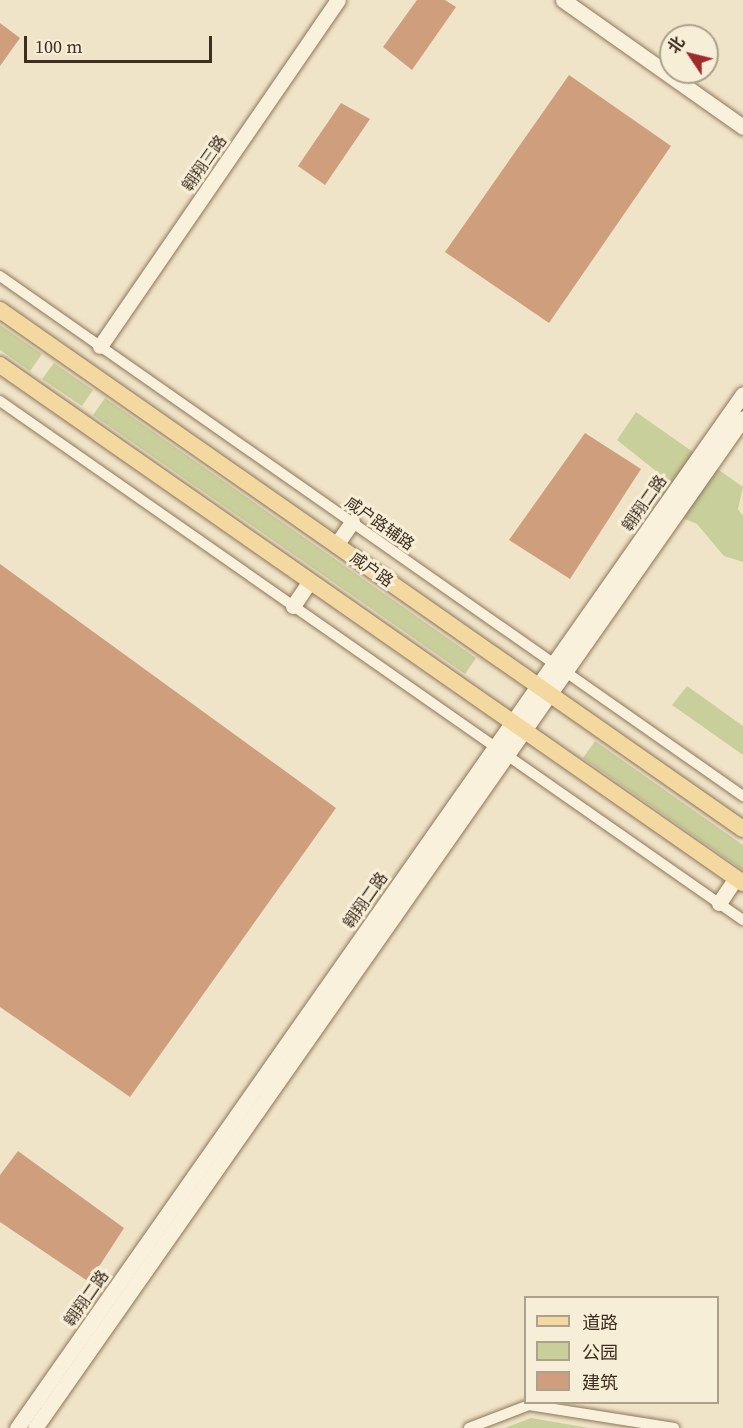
<!DOCTYPE html>
<html>
<head>
<meta charset="utf-8">
<style>
	body { margin:0 }
	#map { position:relative; width:743px; height:1428px; overflow:hidden; background:#f0e4c8; font-family:"Source Serif 4","Noto Sans SC",serif }
	div>[style] { position:absolute }
	.green>* { inset:0; background:#c9cf9b }
	.building>* { inset:0; background:#cf9f7d }
	.roads { filter:drop-shadow(0 0 2px #8d765c) drop-shadow(0 0 2px #8d765c) }
	.street>* { height:10px; margin:-5px; padding:0 5px; transform-origin:5px; border-radius:5px; background:#faf1dc }
	.secondary>* { height:15px; margin:-7.5px; padding:0 7.5px; transform-origin:7.5px; border-radius:7.5px; background:#faf1dc }
	.primary>* { height:16px; margin:-8px; padding:0 8px; transform-origin:8px; border-radius:8px; background:#f3d9a0 }
	span { translate:-50% -50%; white-space:nowrap; text-align:center; line-height:1.15; -webkit-text-stroke:6px #f7eed8; paint-order:stroke }
	.street-label { font-size:16px; color:#3d2e20 }
	.legend { position:absolute; left:524px; top:1296px; width:195px; height:108px; box-sizing:border-box; background:#f7eed8; border:2px solid #ada18e; margin:0; padding:8px 10px; list-style:none; font-size:18px; color:#3d2e20 }
	.legend li { display:flex; align-items:center; gap:12px; height:30px }
	.legend b { width:30px; border:2px solid #ada18e }
	.north { position:absolute; left:659px; top:24px; width:60px; height:60px; box-sizing:border-box; background:#f7eed8; border:2px solid #ada18e; border-radius:50%; rotate:305deg; font-size:16px; font-weight:700; line-height:24px; text-align:center; color:#3d2e20 }
	.north::after { content:''; display:block; margin:auto; width:21px; height:27px; background:#9e2a2b; clip-path:polygon(50% 0,100% 100%,50% 72%,0 100%) }
	.scale { position:absolute; left:24px; top:36px; width:188px; height:27px; box-sizing:border-box; border:3px solid #3d2e20; border-top:0; padding-left:8px; font-size:18px; line-height:21px; white-space:nowrap; color:#3d2e20; -webkit-text-stroke:4px #f7eed8; paint-order:stroke }
</style>
</head>
<body>
<div id="map">
	<div class="green">
		<div style="clip-path:polygon(0 325px,42px 354px,30px 371px,0 350px)"></div>
		<div style="clip-path:polygon(54px 363px,93px 390px,82px 406px,42px 379px)"></div>
		<div style="clip-path:polygon(105px 398px,476px 658px,465px 674px,93px 415px)"></div>
		<div style="clip-path:polygon(636px 412px,743px 487px,738px 509px,743px 516px,743px 562px,724px 556px,697px 524px,661px 509px,661px 475px,617px 440px)"></div>
		<div style="clip-path:polygon(687px 686px,743px 726px,743px 755px,672px 705px)"></div>
		<div style="clip-path:polygon(595px 741px,743px 845px,743px 870px,583px 758px)"></div>
		<div style="clip-path:polygon(531px 1418px,589px 1428px,505px 1428px)"></div>
	</div>
	<div class="building">
		<div style="clip-path:polygon(417px 0,445px 0,456px 7px,412px 70px,383px 47px)"></div>
		<div style="clip-path:polygon(0 23px,20px 38px,0 66px)"></div>
		<div style="clip-path:polygon(569px 75px,671px 146px,549px 323px,445px 252px)"></div>
		<div style="clip-path:polygon(341px 103px,370px 119px,325px 185px,298px 166px)"></div>
		<div style="clip-path:polygon(585px 433px,641px 469px,570px 579px,509px 540px)"></div>
		<div style="clip-path:polygon(0 564px,336px 808px,130px 1097px,0 1007px)"></div>
		<div style="clip-path:polygon(18px 1151px,124px 1228px,89px 1282px,0 1222px,0 1175px)"></div>
	</div>
	<div class="roads">
		<div class="street">
			<div style="left:0;top:276px;width:907px;rotate:34.99deg"></div>
			<div style="left:0;top:401px;width:906px;rotate:34.94deg"></div>
			<div style="left:469px;top:1428px;width:64px;rotate:-21deg"></div>
			<div style="left:529px;top:1405px;width:147px;rotate:9deg"></div>
		</div>
		<div class="secondary">
			<div style="left:563px;top:0;width:220px;rotate:35.2deg"></div>
			<div style="left:100px;top:346px;width:420px;rotate:-55.5deg"></div>
			<div style="left:336px;top:545px;width:28px;rotate:-55deg"></div>
			<div style="left:293px;top:606px;width:30px;rotate:-56deg"></div>
			<div style="left:719px;top:903px;width:30px;rotate:-56deg"></div>
			<div style="left:17px;top:1428px;width:1263px;rotate:-54.93deg"></div>
			<div style="left:35px;top:1428px;width:1233px;rotate:-54.97deg"></div>
		</div>
		<div class="primary">
			<div style="left:0;top:310px;width:906px;rotate:34.94deg"></div>
			<div style="left:0;top:365px;width:906px;rotate:34.88deg"></div>
		</div>
	</div>
	<div class="street-label">
		<span style="left:204px;top:163px;rotate:-55deg">翱翔三路</span>
		<span style="left:644px;top:503px;rotate:-55deg">翱翔二路</span>
		<span style="left:380px;top:523px;rotate:35deg">咸户路辅路</span>
		<span style="left:372px;top:569px;rotate:35deg">咸户路</span>
		<span style="left:365px;top:900px;rotate:-55deg">翱翔二路</span>
		<span style="left:86px;top:1298px;rotate:-55deg">翱翔二路</span>
	</div>
	<ul class="legend">
	<li><b style="height:8px;background:#f3d9a0"></b>道路</li>
	<li><b style="height:16px;background:#c9cf9b"></b>公园</li>
	<li><b style="height:16px;background:#cf9f7d"></b>建筑</li>
	</ul>
	<div class="north">北</div>
	<div class="scale">100 m</div>
</div>
</body>
</html>
